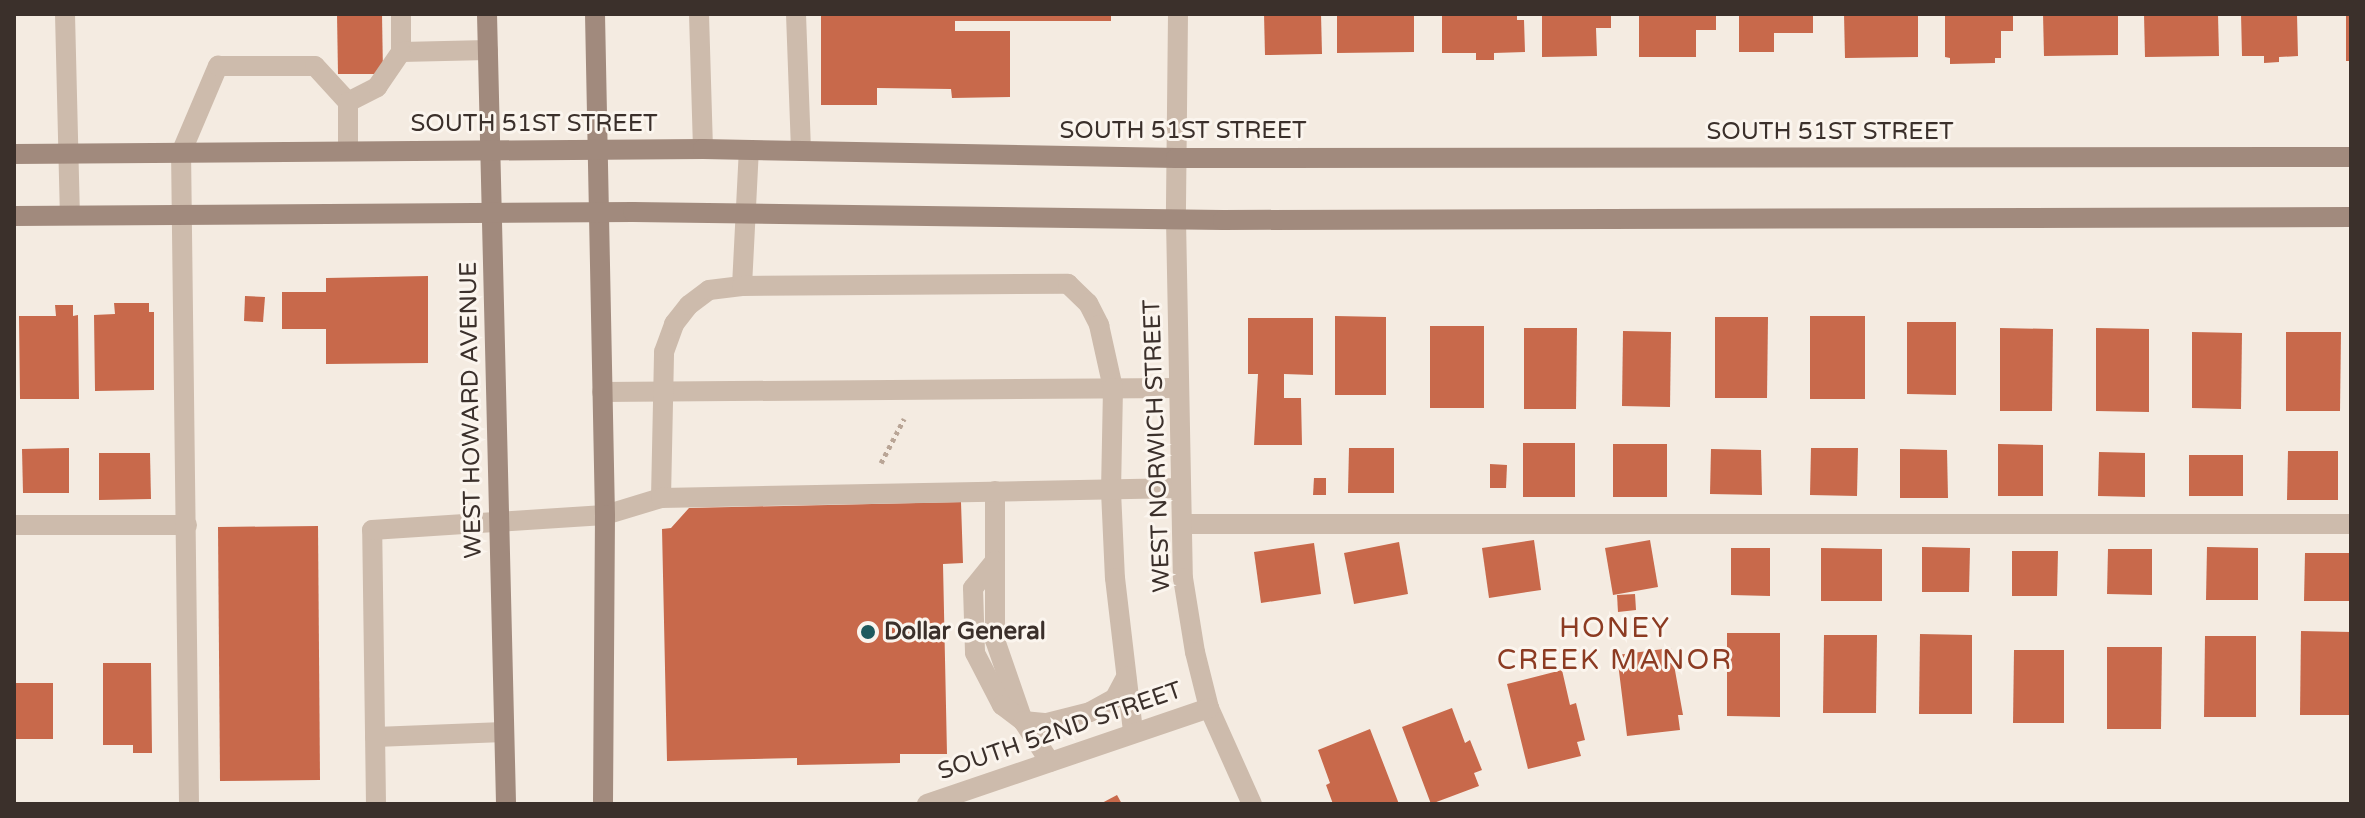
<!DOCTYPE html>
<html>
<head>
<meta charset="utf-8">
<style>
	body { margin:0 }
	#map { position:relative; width:2365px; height:818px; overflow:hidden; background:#f4ebe1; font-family:"Varela Round",sans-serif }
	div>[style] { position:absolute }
	.building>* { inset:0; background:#c8694b }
	.path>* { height:5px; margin-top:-2.5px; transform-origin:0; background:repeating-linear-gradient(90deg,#b9a596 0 4px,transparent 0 8px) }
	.lane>* { height:20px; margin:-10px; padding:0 10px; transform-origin:10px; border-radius:10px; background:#cdbbac }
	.street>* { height:20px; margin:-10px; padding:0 10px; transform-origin:10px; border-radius:10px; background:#cdbbac }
	.secondary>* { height:20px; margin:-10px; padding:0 10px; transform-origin:10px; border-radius:10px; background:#a18a7d }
	.dots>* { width:22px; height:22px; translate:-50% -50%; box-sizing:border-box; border:4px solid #fbf5ee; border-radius:50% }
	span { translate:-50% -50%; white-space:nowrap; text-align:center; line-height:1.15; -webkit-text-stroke:6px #fbf5ee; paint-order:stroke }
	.street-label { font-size:24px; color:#3b302b }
	.poi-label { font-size:24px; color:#3b302b; font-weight:700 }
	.left { translate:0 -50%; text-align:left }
	.quarter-label { font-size:28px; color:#8c3b22; letter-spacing:2px }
	.frame { position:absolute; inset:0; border:16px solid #3b302b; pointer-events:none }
</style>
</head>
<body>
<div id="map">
	<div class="building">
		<div style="clip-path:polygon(337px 14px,382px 14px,383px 74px,338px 74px)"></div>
		<div style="clip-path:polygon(821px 14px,1111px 14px,1111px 21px,955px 21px,955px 31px,1010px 31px,1010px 97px,952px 98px,951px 89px,877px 88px,877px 105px,821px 105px)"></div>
		<div style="clip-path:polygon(1264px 14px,1321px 14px,1322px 54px,1265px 55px)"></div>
		<div style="clip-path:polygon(1337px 14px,1414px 14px,1414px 52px,1337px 53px)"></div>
		<div style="clip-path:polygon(1442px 14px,1517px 14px,1517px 20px,1524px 20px,1525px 52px,1494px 53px,1494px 60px,1476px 60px,1476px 53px,1442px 53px)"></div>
		<div style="clip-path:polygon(1542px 14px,1611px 14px,1611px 28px,1596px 28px,1597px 56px,1542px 57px)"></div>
		<div style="clip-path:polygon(1639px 14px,1716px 14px,1716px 30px,1696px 30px,1696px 57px,1639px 57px)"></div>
		<div style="clip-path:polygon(1739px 14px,1813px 14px,1813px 33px,1774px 33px,1774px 52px,1739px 52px)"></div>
		<div style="clip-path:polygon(1844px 14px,1918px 14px,1918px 57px,1845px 58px)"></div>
		<div style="clip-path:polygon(1945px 14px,2013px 14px,2013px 31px,2001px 31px,2001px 58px,1995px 58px,1995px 63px,1950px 64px,1950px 58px,1945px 57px)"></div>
		<div style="clip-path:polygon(2043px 14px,2118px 14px,2118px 55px,2044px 56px)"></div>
		<div style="clip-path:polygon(2144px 14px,2218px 14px,2219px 56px,2145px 57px)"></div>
		<div style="clip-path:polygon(2241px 14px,2297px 14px,2298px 56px,2279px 57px,2279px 62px,2264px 63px,2264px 56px,2242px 56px)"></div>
		<div style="clip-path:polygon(2346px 14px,2351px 14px,2351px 61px,2346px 61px)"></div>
		<div style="clip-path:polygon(428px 276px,428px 363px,326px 364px,326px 329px,282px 329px,282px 292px,326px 292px,326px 278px)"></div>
		<div style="clip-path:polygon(245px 296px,265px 297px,263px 322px,244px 321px)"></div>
		<div style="clip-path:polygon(114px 303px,149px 303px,149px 312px,154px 312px,154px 390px,95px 391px,94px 315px,115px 314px)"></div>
		<div style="clip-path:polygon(55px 305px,73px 305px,73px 316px,78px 315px,79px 399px,20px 399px,19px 316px,56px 316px)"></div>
		<div style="clip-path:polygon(1335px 316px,1386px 317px,1386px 395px,1335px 395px)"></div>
		<div style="clip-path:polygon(1810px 316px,1865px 316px,1865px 399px,1810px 399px)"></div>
		<div style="clip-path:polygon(1715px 317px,1768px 317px,1767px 398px,1715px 398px)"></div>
		<div style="clip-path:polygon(1248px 318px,1313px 318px,1313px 375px,1284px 374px,1284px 398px,1301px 398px,1302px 445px,1254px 445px,1258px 374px,1248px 374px)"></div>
		<div style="clip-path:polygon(1907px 322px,1956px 322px,1956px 395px,1907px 394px)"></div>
		<div style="clip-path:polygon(1430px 326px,1484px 326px,1484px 408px,1430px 408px)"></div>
		<div style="clip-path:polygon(1524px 328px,1577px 328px,1576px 409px,1524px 409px)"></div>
		<div style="clip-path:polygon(2000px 328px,2053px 329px,2052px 411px,2000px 411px)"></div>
		<div style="clip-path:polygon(2096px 328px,2149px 329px,2149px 412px,2096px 411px)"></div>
		<div style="clip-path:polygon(1623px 331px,1671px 332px,1670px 407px,1622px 406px)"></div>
		<div style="clip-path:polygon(2192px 332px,2242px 333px,2241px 409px,2192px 408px)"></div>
		<div style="clip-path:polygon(2286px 332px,2341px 332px,2340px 411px,2286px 411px)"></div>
		<div style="clip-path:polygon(1523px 443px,1575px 443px,1575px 497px,1523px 497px)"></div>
		<div style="clip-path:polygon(1613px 444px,1667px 444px,1667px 497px,1613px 497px)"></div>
		<div style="clip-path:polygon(1998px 444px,2043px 445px,2043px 496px,1998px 496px)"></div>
		<div style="clip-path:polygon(69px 448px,69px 493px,23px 493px,22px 449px)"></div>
		<div style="clip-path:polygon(1349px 448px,1394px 448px,1394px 493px,1348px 493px)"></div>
		<div style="clip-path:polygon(1811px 448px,1858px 448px,1857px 496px,1810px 495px)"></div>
		<div style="clip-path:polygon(1711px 449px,1761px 450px,1762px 495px,1710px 494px)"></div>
		<div style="clip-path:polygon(1900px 449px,1947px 450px,1948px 498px,1900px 498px)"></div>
		<div style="clip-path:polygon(2288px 451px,2338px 451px,2338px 500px,2287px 500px)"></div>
		<div style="clip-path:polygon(2099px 452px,2145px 453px,2145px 497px,2098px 496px)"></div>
		<div style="clip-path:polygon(99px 453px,150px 453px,151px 499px,99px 500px)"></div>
		<div style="clip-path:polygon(2189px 455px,2243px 455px,2243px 496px,2189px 496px)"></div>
		<div style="clip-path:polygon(1490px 464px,1507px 465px,1506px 488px,1490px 488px)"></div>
		<div style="clip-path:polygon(1314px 478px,1326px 478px,1326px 495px,1313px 495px)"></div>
		<div style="clip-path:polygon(961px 502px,963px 563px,943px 564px,947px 754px,900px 754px,900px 763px,797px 765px,797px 758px,667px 761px,662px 529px,671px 528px,689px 508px)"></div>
		<div style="clip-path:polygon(318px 526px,320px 780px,220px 781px,218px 527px)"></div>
		<div style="clip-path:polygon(1534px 540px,1541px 590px,1489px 598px,1482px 548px)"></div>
		<div style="clip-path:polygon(1650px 540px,1658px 587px,1613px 595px,1605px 548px)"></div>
		<div style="clip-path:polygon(1399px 542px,1408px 594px,1354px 604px,1344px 553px)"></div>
		<div style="clip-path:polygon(1314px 543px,1321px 594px,1261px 603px,1254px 552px)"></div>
		<div style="clip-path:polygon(1922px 547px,1970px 548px,1969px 592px,1922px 592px)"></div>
		<div style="clip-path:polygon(2207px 547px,2258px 548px,2258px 600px,2206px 600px)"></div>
		<div style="clip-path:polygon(1731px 548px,1770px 548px,1770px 596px,1731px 595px)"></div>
		<div style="clip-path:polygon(1821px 548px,1882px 549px,1882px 601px,1821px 601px)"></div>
		<div style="clip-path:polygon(2108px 549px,2152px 549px,2152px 595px,2107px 594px)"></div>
		<div style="clip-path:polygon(2012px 551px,2058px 551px,2057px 596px,2012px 596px)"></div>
		<div style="clip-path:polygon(2305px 553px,2349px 553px,2349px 601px,2304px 601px)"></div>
		<div style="clip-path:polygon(1635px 594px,1636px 610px,1618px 612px,1617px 595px)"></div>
		<div style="clip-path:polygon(2301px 631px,2351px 632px,2351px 715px,2300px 715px)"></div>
		<div style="clip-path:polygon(1727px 633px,1780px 633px,1780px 717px,1727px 716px)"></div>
		<div style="clip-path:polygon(1920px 634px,1972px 635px,1972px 714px,1919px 714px)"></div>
		<div style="clip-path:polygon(1824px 635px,1877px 635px,1876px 713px,1823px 713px)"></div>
		<div style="clip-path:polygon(2205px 636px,2256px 636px,2256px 717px,2204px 717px)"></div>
		<div style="clip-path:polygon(2107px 647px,2162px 647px,2161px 729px,2107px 729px)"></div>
		<div style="clip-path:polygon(1671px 648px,1683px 715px,1678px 715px,1680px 730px,1627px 736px,1617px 655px)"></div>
		<div style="clip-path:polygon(2014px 650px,2064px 650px,2064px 723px,2013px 723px)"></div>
		<div style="clip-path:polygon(103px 663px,151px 663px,152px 753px,133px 753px,133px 745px,103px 745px)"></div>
		<div style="clip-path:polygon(1562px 670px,1570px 705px,1576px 703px,1585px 740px,1577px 742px,1581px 756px,1528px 769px,1507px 684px)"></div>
		<div style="clip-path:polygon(14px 683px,53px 683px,53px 739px,14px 739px)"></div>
		<div style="clip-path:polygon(1452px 708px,1465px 743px,1470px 740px,1482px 770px,1474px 773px,1479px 786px,1431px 804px,1402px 727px)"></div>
		<div style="clip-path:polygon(1370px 729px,1399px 804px,1333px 804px,1326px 785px,1330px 783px,1318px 750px)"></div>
		<div style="clip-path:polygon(1117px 795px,1122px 804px,1100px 804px)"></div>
	</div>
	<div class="path">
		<div style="left:881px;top:463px;width:50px;rotate:-62.4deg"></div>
	</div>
	<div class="lane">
		<div style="left:65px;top:14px;width:201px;rotate:88.6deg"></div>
		<div style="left:401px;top:14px;width:38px;rotate:90deg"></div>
		<div style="left:401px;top:52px;width:87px;rotate:-1.3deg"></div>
		<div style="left:699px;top:14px;width:135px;rotate:88.3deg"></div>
		<div style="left:796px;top:14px;width:137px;rotate:87.9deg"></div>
		<div style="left:348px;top:102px;width:33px;rotate:-27deg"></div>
		<div style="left:377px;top:87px;width:42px;rotate:-55.6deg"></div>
		<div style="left:742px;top:286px;width:136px;rotate:-87.1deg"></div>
		<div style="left:602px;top:392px;width:577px;rotate:-0.4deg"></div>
		<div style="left:995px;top:491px;width:149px;rotate:90deg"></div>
		<div style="left:995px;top:640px;width:86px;rotate:70.9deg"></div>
		<div style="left:1023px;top:721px;width:49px;rotate:56.6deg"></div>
		<div style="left:661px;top:498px;width:146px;rotate:-88.8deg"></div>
		<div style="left:664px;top:352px;width:30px;rotate:-70deg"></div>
		<div style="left:674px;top:324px;width:24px;rotate:-52deg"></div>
		<div style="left:689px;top:305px;width:25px;rotate:-37deg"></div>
		<div style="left:709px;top:290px;width:33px;rotate:-7deg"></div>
		<div style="left:742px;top:286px;width:326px;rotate:-0.4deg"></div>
		<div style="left:1068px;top:284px;width:28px;rotate:44deg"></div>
		<div style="left:1088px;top:303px;width:25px;rotate:63deg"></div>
		<div style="left:1099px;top:325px;width:65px;rotate:77.5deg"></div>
		<div style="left:1113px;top:388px;width:103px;rotate:91.1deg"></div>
		<div style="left:1111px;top:491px;width:87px;rotate:87.4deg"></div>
		<div style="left:1115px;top:578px;width:155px;rotate:83.3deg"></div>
		<div style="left:1182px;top:524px;width:1169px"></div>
		<div style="left:14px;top:525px;width:173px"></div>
		<div style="left:995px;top:561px;width:35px;rotate:129deg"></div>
		<div style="left:973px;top:588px;width:65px;rotate:88.2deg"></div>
		<div style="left:975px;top:653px;width:59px;rotate:62.6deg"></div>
		<div style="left:1002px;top:705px;width:26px;rotate:37deg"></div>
		<div style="left:1023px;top:721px;width:24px;rotate:5deg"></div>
		<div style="left:1047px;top:723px;width:44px;rotate:-14.3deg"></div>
		<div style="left:1090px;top:712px;width:29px;rotate:-29deg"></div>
		<div style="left:1115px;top:698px;width:24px;rotate:-62deg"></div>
		<div style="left:375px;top:737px;width:129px;rotate:-2.2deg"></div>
		<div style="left:189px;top:804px;width:651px;rotate:-90.7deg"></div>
		<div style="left:181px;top:153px;width:95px;rotate:-67deg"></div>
		<div style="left:218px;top:66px;width:97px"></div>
		<div style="left:315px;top:66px;width:49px;rotate:47.5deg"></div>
		<div style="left:348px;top:102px;width:49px;rotate:90deg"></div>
		<div style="left:376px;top:804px;width:274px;rotate:-90.8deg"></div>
		<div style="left:372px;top:530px;width:233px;rotate:-3.7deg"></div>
		<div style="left:605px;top:515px;width:59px;rotate:-16.9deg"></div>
		<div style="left:661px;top:498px;width:520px;rotate:-1.1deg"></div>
	</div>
	<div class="street">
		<div style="left:1178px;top:14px;width:206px;rotate:90.6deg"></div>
		<div style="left:1176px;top:220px;width:358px;rotate:88.9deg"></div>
		<div style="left:1183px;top:578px;width:75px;rotate:80.8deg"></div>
		<div style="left:1195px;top:652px;width:58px;rotate:76deg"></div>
		<div style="left:1209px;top:708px;width:105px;rotate:65.9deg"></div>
		<div style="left:927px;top:804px;width:298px;rotate:-18.8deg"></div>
	</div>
	<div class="secondary">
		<div style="left:487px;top:14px;width:790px;rotate:88.62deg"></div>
		<div style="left:595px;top:14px;width:501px;rotate:88.86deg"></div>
		<div style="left:605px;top:515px;width:289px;rotate:90.4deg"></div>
		<div style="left:14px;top:154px;width:689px;rotate:-0.42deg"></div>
		<div style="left:703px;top:149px;width:473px;rotate:1.1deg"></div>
		<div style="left:1176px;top:158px;width:1175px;rotate:-0.05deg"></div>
		<div style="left:14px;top:216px;width:619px;rotate:-0.37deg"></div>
		<div style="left:633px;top:212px;width:590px;rotate:0.78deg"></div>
		<div style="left:1223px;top:220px;width:1128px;rotate:-0.15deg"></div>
	</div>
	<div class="dots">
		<div style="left:868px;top:632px;background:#1f5a5e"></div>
	</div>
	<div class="street-label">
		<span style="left:534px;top:124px">SOUTH 51ST STREET</span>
		<span style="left:1183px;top:131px">SOUTH 51ST STREET</span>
		<span style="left:1830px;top:132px">SOUTH 51ST STREET</span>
		<span style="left:471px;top:410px;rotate:-91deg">WEST HOWARD AVENUE</span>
		<span style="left:1157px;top:446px;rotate:-92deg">WEST NORWICH STREET</span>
		<span style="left:1060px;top:731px;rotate:-19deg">SOUTH 52ND STREET</span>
	</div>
	<div class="poi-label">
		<span class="left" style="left:884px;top:632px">Dollar General</span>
	</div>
	<div class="quarter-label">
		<span style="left:1615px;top:644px">HONEY<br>CREEK MANOR</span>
	</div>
	<div class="frame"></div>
</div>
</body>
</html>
